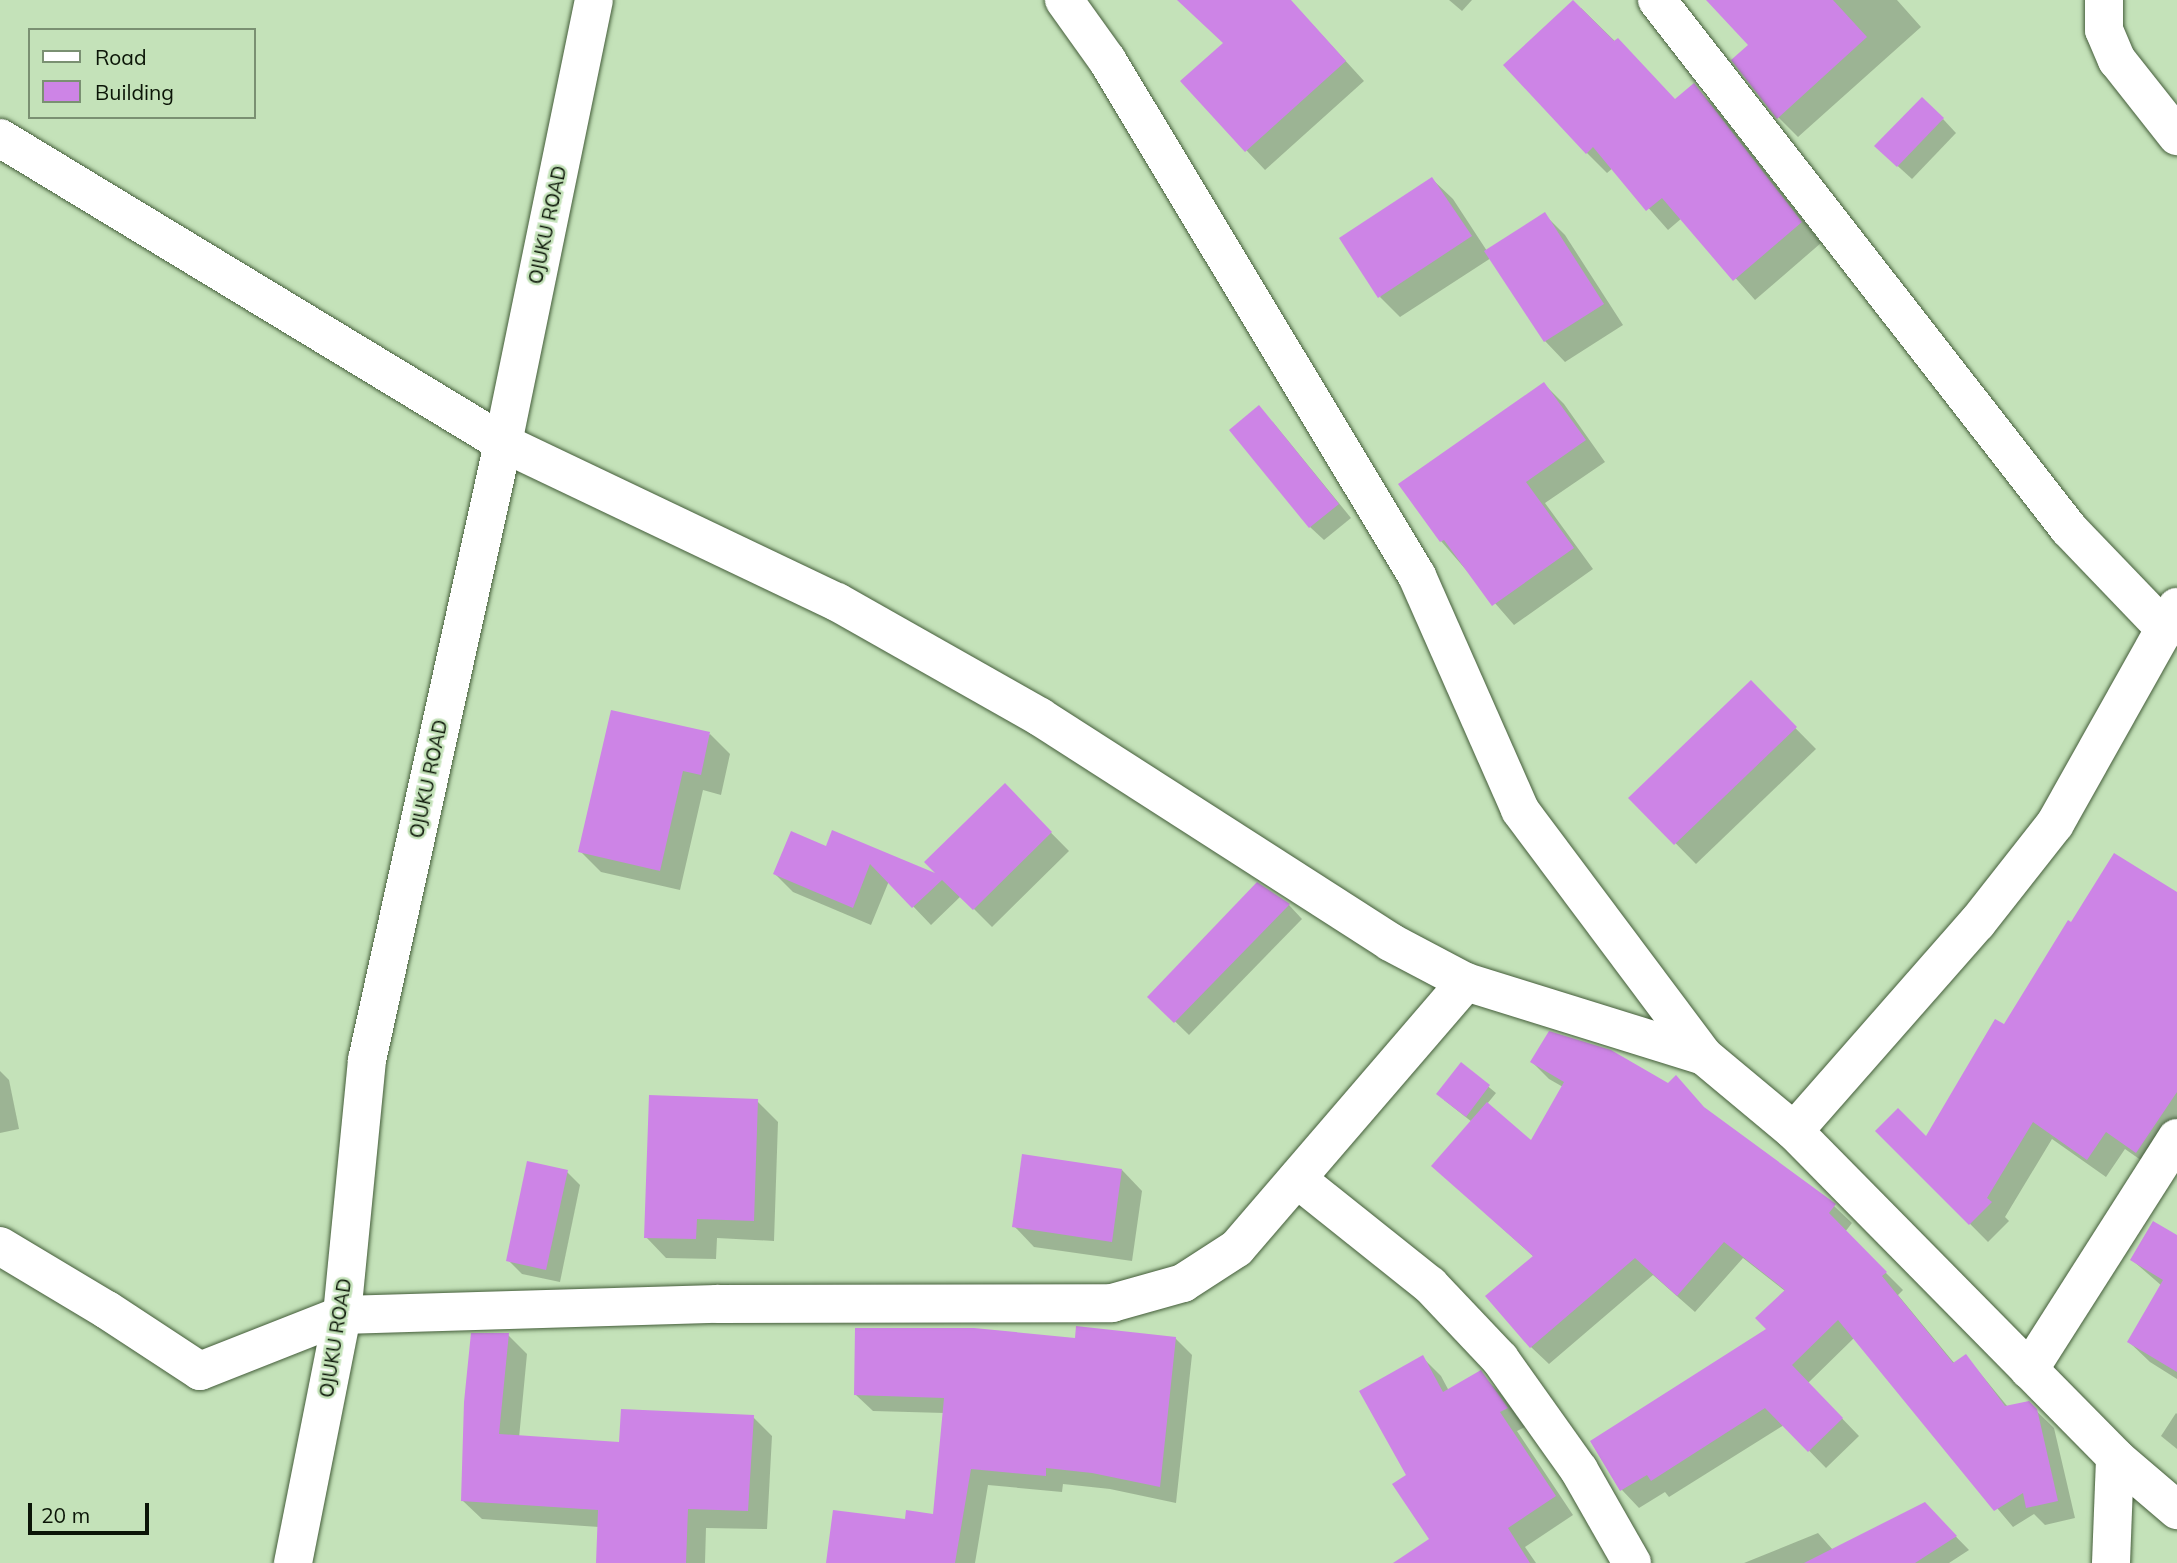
<!DOCTYPE html>
<html>
<head>
<meta charset="utf-8">
<style>
	body { margin:0 }
	#map { position:relative; width:2177px; height:1563px; overflow:hidden; background:#c4e2b9; font-family:Mulish,sans-serif }
	div>[style] { position:absolute }
	.shadow>* { inset:0; background:#0003 }
	.building>* { inset:0; background:#cd84e6 }
	.roads { filter:drop-shadow(0 0 2px #445d3a) drop-shadow(0 0 2px #445d3a) }
	.minor>* { height:38px; margin:-19px; padding:0 19px; transform-origin:19px; border-radius:19px; background:#fff }
	.major>* { height:38px; margin:-19px; padding:0 19px; transform-origin:19px; border-radius:19px; background:#fff }
	span { translate:-50% -50%; white-space:nowrap; text-align:center; line-height:1.15; -webkit-text-stroke:5px #c4e2b9; paint-order:stroke }
	.street-label { font-size:19px; color:#0b1507 }
	.legend { position:absolute; left:28px; top:28px; width:228px; height:91px; box-sizing:border-box; background:#c4e2b9; border:2px solid #7a9072; margin:0; padding:9px 12px; list-style:none; font-size:21px; color:#0b1507 }
	.legend li { display:flex; align-items:center; gap:14px; height:35px }
	.legend b { width:35px; border:2px solid #7a9072 }
	.scale { position:absolute; left:28px; top:1503px; width:121px; height:32px; box-sizing:border-box; border:4px solid #0b1507; border-top:0; padding-left:9px; font-size:21px; line-height:24px; white-space:nowrap; color:#0b1507; -webkit-text-stroke:5px #c4e2b9; paint-order:stroke }
</style>
</head>
<body>
<div id="map">
	<div class="shadow">
		<div style="clip-path:polygon(1179px 0,1290px 0,1364px 81px,1265px 170px,1182px 82px,1225px 43px)"></div>
		<div style="clip-path:polygon(1449px 0,1472px 0,1462px 11px)"></div>
		<div style="clip-path:polygon(1709px 0,1897px 0,1921px 27px,1798px 137px,1778px 117px,1750px 45px)"></div>
		<div style="clip-path:polygon(1581px 8px,1676px 101px,1694px 86px,1714px 106px,1821px 243px,1755px 300px,1682px 218px,1668px 230px,1613px 168px,1607px 173px,1587px 153px,1566px 21px)"></div>
		<div style="clip-path:polygon(1943px 119px,1956px 133px,1912px 179px,1890px 159px)"></div>
		<div style="clip-path:polygon(1432px 179px,1453px 199px,1487px 251px,1544px 214px,1565px 235px,1623px 325px,1565px 362px,1545px 341px,1491px 258px,1400px 317px,1380px 297px)"></div>
		<div style="clip-path:polygon(1544px 384px,1564px 404px,1605px 462px,1545px 503px,1593px 569px,1514px 625px,1441px 541px)"></div>
		<div style="clip-path:polygon(1272px 421px,1351px 518px,1324px 540px,1310px 527px)"></div>
		<div style="clip-path:polygon(1751px 683px,1816px 749px,1696px 864px,1631px 798px)"></div>
		<div style="clip-path:polygon(710px 734px,730px 754px,721px 795px,703px 790px,680px 890px,601px 872px,580px 851px)"></div>
		<div style="clip-path:polygon(1005px 786px,1069px 851px,992px 927px,961px 896px,931px 925px,889px 881px,871px 925px,793px 892px,775px 874px,826px 848px,943px 878px)"></div>
		<div style="clip-path:polygon(1257px 885px,1289px 905px,1302px 919px,1189px 1035px,1149px 996px)"></div>
		<div style="clip-path:polygon(2177px 894px,2177px 1134px,2155px 1170px,2125px 1149px,2106px 1177px,2052px 1139px,2005px 1217px,2009px 1221px,1988px 1242px,1878px 1131px,1926px 1138px,2005px 1027px,2071px 924px)"></div>
		<div style="clip-path:polygon(1532px 1062px,1709px 1113px,1834px 1206px,1852px 1223px,1845px 1232px,1903px 1290px,1898px 1295px,1955px 1364px,1966px 1356px,2008px 1407px,2028px 1403px,2054px 1428px,2075px 1518px,2045px 1525px,2034px 1514px,2013px 1527px,1854px 1338px,1808px 1383px,1859px 1436px,1826px 1468px,1784px 1425px,1669px 1497px,1665px 1492px,1639px 1508px,1622px 1490px,1592px 1441px,1769px 1329px,1785px 1291px,1743px 1258px,1695px 1312px,1653px 1275px,1549px 1364px,1531px 1347px,1534px 1257px,1433px 1166px,1472px 1122px,1444px 1100px,1461px 1064px,1496px 1093px,1487px 1104px,1531px 1143px,1563px 1087px,1549px 1079px)"></div>
		<div style="clip-path:polygon(0 1071px,9px 1080px,19px 1129px,0 1133px)"></div>
		<div style="clip-path:polygon(757px 1101px,778px 1122px,774px 1241px,717px 1238px,716px 1259px,666px 1258px,646px 1237px)"></div>
		<div style="clip-path:polygon(1122px 1170px,1142px 1191px,1132px 1261px,1034px 1247px,1014px 1226px)"></div>
		<div style="clip-path:polygon(567px 1172px,580px 1185px,560px 1282px,522px 1274px,508px 1260px)"></div>
		<div style="clip-path:polygon(2177px 1237px,2177px 1379px,2150px 1362px,2129px 1342px,2162px 1286px,2132px 1260px)"></div>
		<div style="clip-path:polygon(508px 1335px,527px 1354px,519px 1438px,620px 1444px,753px 1417px,772px 1436px,767px 1529px,706px 1528px,705px 1563px,598px 1563px,599px 1527px,482px 1519px,463px 1501px)"></div>
		<div style="clip-path:polygon(1175px 1338px,1192px 1355px,1176px 1503px,1110px 1489px,1063px 1484px,1062px 1492px,988px 1485px,975px 1563px,828px 1563px,906px 1521px,934px 1516px,944px 1413px,873px 1411px,856px 1395px,1077px 1340px)"></div>
		<div style="clip-path:polygon(1422px 1357px,1441px 1376px,1449px 1391px,1480px 1373px,1501px 1394px,1525px 1427px,1517px 1431px,1573px 1515px,1525px 1547px,1536px 1563px,1396px 1563px,1431px 1539px,1409px 1476px)"></div>
		<div style="clip-path:polygon(2176px 1413px,2177px 1414px,2177px 1449px,2161px 1436px)"></div>
		<div style="clip-path:polygon(1925px 1505px,1969px 1550px,1949px 1563px,1744px 1563px,1818px 1533px,1833px 1550px)"></div>
	</div>
	<div class="building">
		<div style="clip-path:polygon(1177px 0,1291px 0,1346px 61px,1245px 152px,1180px 81px,1223px 43px)"></div>
		<div style="clip-path:polygon(1573px 0,1614px 41px,1618px 38px,1675px 99px,1694px 83px,1802px 222px,1733px 281px,1662px 198px,1646px 211px,1593px 147px,1586px 154px,1503px 65px)"></div>
		<div style="clip-path:polygon(1706px 0,1833px 0,1867px 37px,1777px 119px,1731px 60px,1748px 45px)"></div>
		<div style="clip-path:polygon(1922px 97px,1944px 118px,1897px 167px,1874px 146px)"></div>
		<div style="clip-path:polygon(1432px 177px,1472px 236px,1378px 298px,1339px 238px)"></div>
		<div style="clip-path:polygon(1545px 212px,1604px 304px,1544px 342px,1484px 251px)"></div>
		<div style="clip-path:polygon(1544px 382px,1586px 440px,1526px 482px,1574px 548px,1492px 606px,1444px 540px,1440px 542px,1398px 484px)"></div>
		<div style="clip-path:polygon(1259px 405px,1339px 504px,1309px 528px,1229px 430px)"></div>
		<div style="clip-path:polygon(1751px 680px,1797px 727px,1674px 845px,1628px 798px)"></div>
		<div style="clip-path:polygon(611px 710px,710px 732px,701px 775px,683px 771px,660px 871px,578px 852px)"></div>
		<div style="clip-path:polygon(1005px 783px,1052px 832px,973px 910px,942px 880px,912px 908px,870px 864px,853px 908px,773px 874px,791px 831px,826px 846px,832px 830px,935px 873px,924px 862px)"></div>
		<div style="clip-path:polygon(2114px 853px,2177px 892px,2177px 1092px,2136px 1153px,2106px 1132px,2087px 1160px,2033px 1122px,1987px 1198px,1992px 1202px,1969px 1225px,1875px 1131px,1898px 1108px,1926px 1136px,1995px 1019px,2004px 1024px,2068px 920px,2071px 922px)"></div>
		<div style="clip-path:polygon(1257px 882px,1290px 904px,1174px 1023px,1147px 997px)"></div>
		<div style="clip-path:polygon(1549px 1031px,1611px 1050px,1668px 1083px,1676px 1075px,1704px 1107px,1836px 1204px,1829px 1213px,1887px 1272px,1882px 1276px,1953px 1363px,1966px 1354px,2005px 1406px,2029px 1401px,2037px 1409px,2058px 1501px,2026px 1508px,2023px 1493px,1994px 1511px,1838px 1320px,1792px 1365px,1843px 1418px,1808px 1452px,1765px 1408px,1651px 1481px,1647px 1475px,1620px 1491px,1590px 1441px,1766px 1329px,1755px 1318px,1785px 1290px,1724px 1242px,1677px 1296px,1635px 1258px,1530px 1348px,1485px 1296px,1533px 1256px,1431px 1166px,1487px 1102px,1531px 1140px,1564px 1082px,1530px 1062px)"></div>
		<div style="clip-path:polygon(1461px 1062px,1490px 1085px,1466px 1117px,1436px 1094px)"></div>
		<div style="clip-path:polygon(649px 1095px,758px 1099px,754px 1221px,697px 1219px,696px 1239px,644px 1238px)"></div>
		<div style="clip-path:polygon(1022px 1154px,1122px 1169px,1112px 1242px,1012px 1227px)"></div>
		<div style="clip-path:polygon(527px 1161px,568px 1170px,546px 1270px,506px 1261px)"></div>
		<div style="clip-path:polygon(2153px 1221px,2177px 1235px,2177px 1372px,2127px 1342px,2163px 1280px,2130px 1260px)"></div>
		<div style="clip-path:polygon(1076px 1326px,1176px 1337px,1160px 1487px,1092px 1473px,1046px 1468px,1046px 1476px,971px 1469px,955px 1563px,826px 1563px,833px 1510px,905px 1519px,906px 1510px,933px 1514px,944px 1398px,854px 1395px,855px 1328px,974px 1328px,1075px 1338px)"></div>
		<div style="clip-path:polygon(471px 1333px,509px 1333px,499px 1434px,619px 1442px,621px 1409px,754px 1415px,748px 1511px,688px 1509px,686px 1563px,596px 1563px,598px 1510px,461px 1501px,464px 1402px)"></div>
		<div style="clip-path:polygon(1423px 1355px,1443px 1392px,1481px 1370px,1483px 1373px,1508px 1408px,1500px 1412px,1556px 1496px,1508px 1528px,1530px 1563px,1393px 1563px,1429px 1539px,1392px 1484px,1406px 1475px,1359px 1391px)"></div>
		<div style="clip-path:polygon(1925px 1502px,1957px 1536px,1915px 1563px,1804px 1563px)"></div>
	</div>
	<div class="roads">
		<div class="minor">
			<div style="left:1064px;top:0;width:74px;rotate:54.4deg"></div>
			<div style="left:1107px;top:60px;width:602px;rotate:59deg"></div>
			<div style="left:1417px;top:576px;width:256px;rotate:66.2deg"></div>
			<div style="left:1520px;top:810px;width:307px;rotate:53.2deg"></div>
			<div style="left:1657px;top:0;width:671px;rotate:52.09deg"></div>
			<div style="left:2069px;top:529px;width:140px;rotate:46.2deg"></div>
			<div style="left:2104px;top:0;width:30px;rotate:90deg"></div>
			<div style="left:2104px;top:30px;width:33px;rotate:67deg"></div>
			<div style="left:2117px;top:60px;width:97px;rotate:51.7deg"></div>
			<div style="left:503px;top:443px;width:370px;rotate:25.5deg"></div>
			<div style="left:837px;top:602px;width:233px;rotate:29.5deg"></div>
			<div style="left:1040px;top:717px;width:416px;rotate:32.7deg"></div>
			<div style="left:1390px;top:942px;width:86px;rotate:27.8deg"></div>
			<div style="left:1466px;top:982px;width:249px;rotate:17.3deg"></div>
			<div style="left:1704px;top:1056px;width:117px;rotate:39.8deg"></div>
			<div style="left:1794px;top:1131px;width:458px;rotate:45.4deg"></div>
			<div style="left:2115px;top:1457px;width:82px;rotate:40.5deg"></div>
			<div style="left:1794px;top:1131px;width:277px;rotate:-48.7deg"></div>
			<div style="left:1977px;top:923px;width:126px;rotate:-51.8deg"></div>
			<div style="left:2055px;top:824px;width:249px;rotate:-60.7deg"></div>
			<div style="left:1297px;top:1179px;width:170px;rotate:38.6deg"></div>
			<div style="left:1430px;top:1285px;width:102px;rotate:46.6deg"></div>
			<div style="left:1500px;top:1359px;width:136px;rotate:54.6deg"></div>
			<div style="left:1579px;top:1470px;width:107px;rotate:60.3deg"></div>
			<div style="left:0;top:1246px;width:125px;rotate:30.9deg"></div>
			<div style="left:107px;top:1310px;width:111px;rotate:33.3deg"></div>
			<div style="left:200px;top:1371px;width:153px;rotate:-21.5deg"></div>
			<div style="left:342px;top:1315px;width:375px;rotate:-1.7deg"></div>
			<div style="left:717px;top:1304px;width:395px;rotate:-0.1deg"></div>
			<div style="left:1112px;top:1303px;width:74px;rotate:-15.7deg"></div>
			<div style="left:1183px;top:1283px;width:64px;rotate:-32.9deg"></div>
			<div style="left:1237px;top:1248px;width:351px;rotate:-49.3deg"></div>
			<div style="left:2029px;top:1370px;width:275px;rotate:-57.5deg"></div>
			<div style="left:2111px;top:1563px;width:106px;rotate:-87.8deg"></div>
		</div>
		<div class="major">
			<div style="left:0;top:138px;width:588px;rotate:31.23deg"></div>
			<div style="left:293px;top:1563px;width:253px;rotate:-78.8deg"></div>
			<div style="left:342px;top:1315px;width:256px;rotate:-84.4deg"></div>
			<div style="left:367px;top:1060px;width:632px;rotate:-77.57deg"></div>
			<div style="left:503px;top:443px;width:452px;rotate:-78.4deg"></div>
		</div>
	</div>
	<div class="street-label">
		<span style="left:548px;top:225px;rotate:-78deg">OJUKU ROAD</span>
		<span style="left:429px;top:779px;rotate:-78deg">OJUKU ROAD</span>
		<span style="left:336px;top:1338px;rotate:-81deg">OJUKU ROAD</span>
	</div>
	<ul class="legend">
	<li><b style="height:9px;background:#fff"></b>Road</li>
	<li><b style="height:19px;background:#cd84e6"></b>Building</li>
	</ul>
	<div class="scale">20 m</div>
</div>
</body>
</html>
